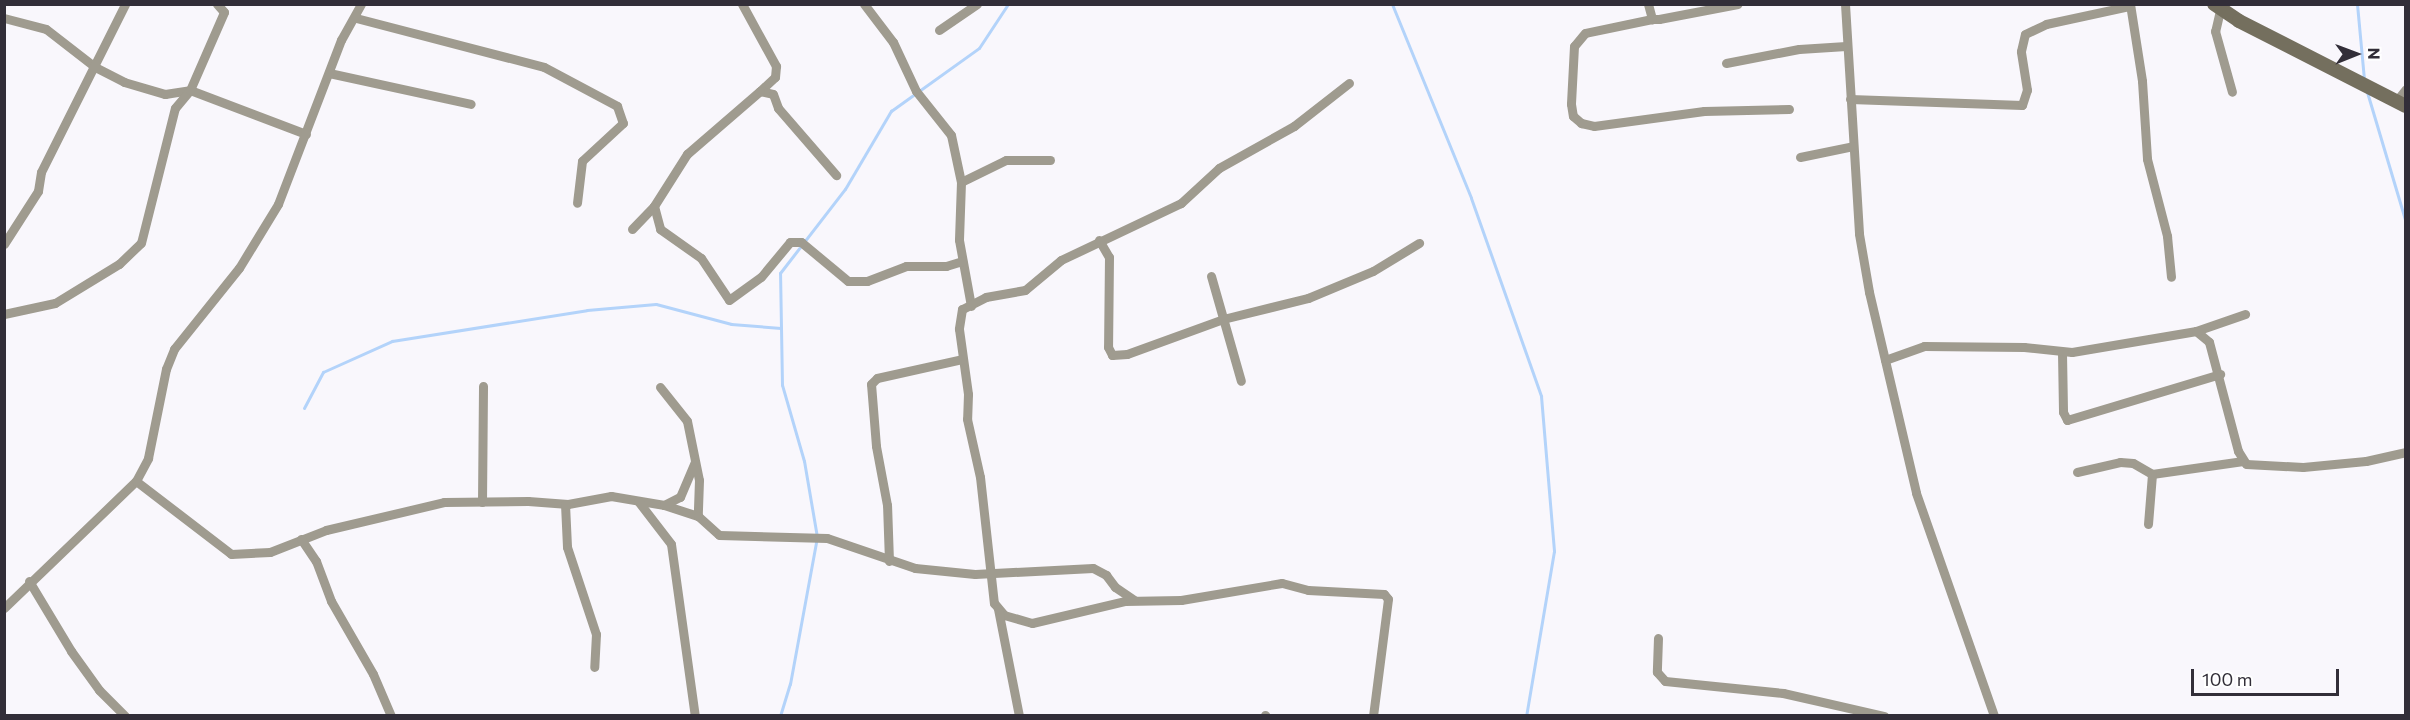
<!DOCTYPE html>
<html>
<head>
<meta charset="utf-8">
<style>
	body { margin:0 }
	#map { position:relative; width:2410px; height:720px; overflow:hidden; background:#f9f7fc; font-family:Commissioner,sans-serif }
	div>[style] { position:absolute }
	.stream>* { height:3px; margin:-1.5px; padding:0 1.5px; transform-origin:1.5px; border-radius:1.5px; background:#b3d3fa }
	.minor>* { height:9px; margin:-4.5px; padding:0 4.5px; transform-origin:4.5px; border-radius:4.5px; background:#9f9b8f }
	.secondary>* { height:14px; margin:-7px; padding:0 7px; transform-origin:7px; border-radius:7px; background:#746f5e }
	span { translate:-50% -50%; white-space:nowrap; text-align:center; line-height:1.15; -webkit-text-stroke:5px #fff; paint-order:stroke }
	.frame { position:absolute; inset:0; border:6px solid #322e38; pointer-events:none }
	.north { position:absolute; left:2326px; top:24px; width:60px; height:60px; -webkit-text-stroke:4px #fff; paint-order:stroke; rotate:89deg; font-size:16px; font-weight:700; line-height:24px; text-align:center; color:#322e38 }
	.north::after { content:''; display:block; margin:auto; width:21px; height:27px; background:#322e38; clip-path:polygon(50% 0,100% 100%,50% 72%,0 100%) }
	.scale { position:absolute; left:2191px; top:669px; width:148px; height:27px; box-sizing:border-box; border:3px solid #322e38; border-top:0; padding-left:8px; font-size:18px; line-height:21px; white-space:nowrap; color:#322e38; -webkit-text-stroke:4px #fff; paint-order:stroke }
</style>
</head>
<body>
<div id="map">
	<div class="stream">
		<div style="left:1392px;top:4px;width:209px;rotate:67.8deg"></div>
		<div style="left:1471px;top:198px;width:210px;rotate:70.5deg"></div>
		<div style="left:1541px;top:396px;width:156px;rotate:85.2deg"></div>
		<div style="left:1554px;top:551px;width:167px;rotate:99.6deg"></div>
		<div style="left:2357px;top:4px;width:76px;rotate:84.7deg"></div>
		<div style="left:2367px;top:92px;width:137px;rotate:73.4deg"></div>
		<div style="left:304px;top:408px;width:41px;rotate:-62.2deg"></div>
		<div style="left:323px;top:372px;width:76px;rotate:-24.2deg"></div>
		<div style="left:392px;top:341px;width:197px;rotate:-9deg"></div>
		<div style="left:587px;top:310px;width:69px;rotate:-5deg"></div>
		<div style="left:656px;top:304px;width:78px;rotate:14.9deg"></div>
		<div style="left:731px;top:324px;width:50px;rotate:4.6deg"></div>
		<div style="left:780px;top:716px;width:34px;rotate:-73deg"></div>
		<div style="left:790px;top:684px;width:149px;rotate:-79.6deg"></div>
		<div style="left:817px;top:537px;width:77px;rotate:-99.7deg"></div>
		<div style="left:804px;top:461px;width:79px;rotate:-106.1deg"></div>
		<div style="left:782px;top:385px;width:112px;rotate:-91deg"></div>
		<div style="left:780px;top:273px;width:106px;rotate:-52.3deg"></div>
		<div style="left:845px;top:189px;width:91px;rotate:-59.5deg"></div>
		<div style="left:891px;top:111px;width:108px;rotate:-35.6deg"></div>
		<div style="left:979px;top:48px;width:53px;rotate:-56.6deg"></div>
	</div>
	<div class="minor">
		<div style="left:742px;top:4px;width:71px;rotate:61.3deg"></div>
		<div style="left:776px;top:66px;width:11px;rotate:95deg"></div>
		<div style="left:775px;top:77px;width:21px;rotate:137deg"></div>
		<div style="left:760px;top:91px;width:13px;rotate:13deg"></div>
		<div style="left:773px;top:94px;width:15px;rotate:70deg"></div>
		<div style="left:778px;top:108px;width:89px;rotate:49.1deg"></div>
		<div style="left:864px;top:4px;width:48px;rotate:52.7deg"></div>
		<div style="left:893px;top:42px;width:54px;rotate:64.9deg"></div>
		<div style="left:916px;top:91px;width:56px;rotate:51.5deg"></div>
		<div style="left:951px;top:135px;width:48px;rotate:78deg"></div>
		<div style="left:961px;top:182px;width:58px;rotate:92deg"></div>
		<div style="left:959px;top:240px;width:67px;rotate:79.7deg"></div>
		<div style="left:1648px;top:4px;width:16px;rotate:75deg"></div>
		<div style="left:1652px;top:19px;width:7px"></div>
		<div style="left:1659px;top:19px;width:80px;rotate:-10.8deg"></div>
		<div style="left:1845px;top:4px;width:230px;rotate:86.5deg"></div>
		<div style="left:1859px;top:234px;width:59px;rotate:80.2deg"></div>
		<div style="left:1869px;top:292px;width:206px;rotate:76.8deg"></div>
		<div style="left:1916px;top:493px;width:236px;rotate:70.7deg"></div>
		<div style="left:2130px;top:4px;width:78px;rotate:81.1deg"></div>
		<div style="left:2142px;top:81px;width:78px;rotate:86.3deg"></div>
		<div style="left:2147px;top:159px;width:80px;rotate:75.4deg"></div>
		<div style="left:2167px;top:236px;width:41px;rotate:84.4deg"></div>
		<div style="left:2221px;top:6px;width:26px;rotate:103deg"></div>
		<div style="left:2215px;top:31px;width:63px;rotate:74.4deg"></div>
		<div style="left:4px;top:18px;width:43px;rotate:14.7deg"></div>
		<div style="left:46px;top:29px;width:62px;rotate:37.8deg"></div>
		<div style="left:95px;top:67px;width:33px;rotate:27deg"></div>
		<div style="left:124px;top:82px;width:43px;rotate:16.3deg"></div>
		<div style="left:165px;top:94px;width:25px;rotate:-9deg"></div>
		<div style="left:190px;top:90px;width:124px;rotate:20.8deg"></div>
		<div style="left:356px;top:18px;width:194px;rotate:14.6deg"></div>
		<div style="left:544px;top:67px;width:83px;rotate:28.1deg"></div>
		<div style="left:617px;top:106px;width:18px;rotate:71deg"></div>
		<div style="left:623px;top:123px;width:56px;rotate:137.2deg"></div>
		<div style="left:582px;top:161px;width:42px;rotate:96.8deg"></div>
		<div style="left:1652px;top:19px;width:68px;rotate:168.2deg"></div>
		<div style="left:1585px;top:33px;width:17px;rotate:130deg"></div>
		<div style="left:1574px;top:46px;width:58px;rotate:93deg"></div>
		<div style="left:1571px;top:104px;width:12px;rotate:81deg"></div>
		<div style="left:1573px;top:116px;width:11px;rotate:41deg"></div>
		<div style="left:1581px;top:123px;width:13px;rotate:13deg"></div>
		<div style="left:1594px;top:126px;width:111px;rotate:-7.8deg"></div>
		<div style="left:1704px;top:111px;width:85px;rotate:-1.3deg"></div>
		<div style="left:939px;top:30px;width:46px;rotate:-34.4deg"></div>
		<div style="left:1726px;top:63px;width:74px;rotate:-10.9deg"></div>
		<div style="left:1799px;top:49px;width:47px;rotate:-3.7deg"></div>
		<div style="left:329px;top:73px;width:145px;rotate:12.3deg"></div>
		<div style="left:1349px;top:83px;width:70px;rotate:142deg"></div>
		<div style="left:1294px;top:126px;width:86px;rotate:150.8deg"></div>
		<div style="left:1219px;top:168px;width:52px;rotate:137.4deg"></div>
		<div style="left:1181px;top:203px;width:133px;rotate:154.6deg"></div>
		<div style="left:1061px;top:260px;width:47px;rotate:140.2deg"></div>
		<div style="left:1025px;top:290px;width:40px;rotate:170deg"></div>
		<div style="left:986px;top:297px;width:27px;rotate:153deg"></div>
		<div style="left:962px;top:309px;width:20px;rotate:99deg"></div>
		<div style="left:959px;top:329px;width:66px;rotate:82.1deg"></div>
		<div style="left:968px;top:394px;width:25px;rotate:92deg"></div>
		<div style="left:967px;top:419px;width:59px;rotate:77.4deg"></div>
		<div style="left:980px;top:477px;width:127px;rotate:83.7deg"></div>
		<div style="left:994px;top:603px;width:16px;rotate:50deg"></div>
		<div style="left:1004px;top:615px;width:29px;rotate:16deg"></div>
		<div style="left:1032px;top:623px;width:96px;rotate:-13.3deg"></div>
		<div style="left:1125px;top:601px;width:56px;rotate:-1deg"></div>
		<div style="left:1181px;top:600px;width:102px;rotate:-9.6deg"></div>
		<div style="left:1282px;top:583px;width:27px;rotate:15deg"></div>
		<div style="left:1308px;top:590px;width:76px;rotate:3deg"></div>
		<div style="left:1384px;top:594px;width:6px;rotate:51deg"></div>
		<div style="left:1388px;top:599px;width:118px;rotate:97.3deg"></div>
		<div style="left:1850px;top:99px;width:172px;rotate:2deg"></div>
		<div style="left:2022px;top:105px;width:16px;rotate:-72deg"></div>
		<div style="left:2027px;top:90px;width:39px;rotate:-99deg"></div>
		<div style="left:2021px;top:51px;width:17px;rotate:-77deg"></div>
		<div style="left:2025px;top:34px;width:23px;rotate:-25deg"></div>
		<div style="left:2046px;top:24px;width:86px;rotate:-12.1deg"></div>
		<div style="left:2397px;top:100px;width:14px;rotate:-51deg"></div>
		<div style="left:1800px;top:157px;width:54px;rotate:-11.7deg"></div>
		<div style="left:961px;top:182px;width:50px;rotate:-26.1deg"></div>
		<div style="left:1006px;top:160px;width:44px"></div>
		<div style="left:654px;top:206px;width:24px;rotate:75deg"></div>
		<div style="left:660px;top:229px;width:50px;rotate:35.3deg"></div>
		<div style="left:701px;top:258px;width:50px;rotate:56.3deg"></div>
		<div style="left:729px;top:300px;width:39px;rotate:-36deg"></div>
		<div style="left:761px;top:277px;width:45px;rotate:-50.4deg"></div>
		<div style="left:790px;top:242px;width:11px"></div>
		<div style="left:801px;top:242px;width:61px;rotate:39.7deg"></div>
		<div style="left:848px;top:281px;width:19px"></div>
		<div style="left:867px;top:281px;width:42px;rotate:-21deg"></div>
		<div style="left:906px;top:266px;width:40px"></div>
		<div style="left:946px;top:266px;width:17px;rotate:-17deg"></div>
		<div style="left:632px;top:229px;width:32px;rotate:-46deg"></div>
		<div style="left:654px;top:206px;width:62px;rotate:-57.6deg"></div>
		<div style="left:687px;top:154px;width:96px;rotate:-40.8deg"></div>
		<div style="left:1099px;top:240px;width:20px;rotate:60deg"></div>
		<div style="left:1109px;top:257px;width:90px;rotate:90.6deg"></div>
		<div style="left:1108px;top:347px;width:9px;rotate:63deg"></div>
		<div style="left:1112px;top:355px;width:15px;rotate:-4deg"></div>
		<div style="left:1127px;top:354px;width:102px;rotate:-20deg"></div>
		<div style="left:1223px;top:319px;width:88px;rotate:-13.9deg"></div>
		<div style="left:1308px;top:298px;width:70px;rotate:-22.6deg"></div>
		<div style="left:1373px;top:271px;width:54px;rotate:-31.3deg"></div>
		<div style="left:4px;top:244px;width:63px;rotate:-57.3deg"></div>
		<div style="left:38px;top:191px;width:19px;rotate:-81deg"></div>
		<div style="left:41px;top:172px;width:188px;rotate:-63.4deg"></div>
		<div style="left:1211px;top:276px;width:109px;rotate:74.1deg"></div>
		<div style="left:4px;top:314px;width:52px;rotate:-12.2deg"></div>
		<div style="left:55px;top:303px;width:75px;rotate:-31.4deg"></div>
		<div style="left:119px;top:264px;width:30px;rotate:-44deg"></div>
		<div style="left:141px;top:243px;width:139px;rotate:-75.9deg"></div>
		<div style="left:175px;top:108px;width:23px;rotate:-50deg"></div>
		<div style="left:190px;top:90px;width:85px;rotate:-66.4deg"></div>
		<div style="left:224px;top:12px;width:11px;rotate:-131deg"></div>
		<div style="left:2196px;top:331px;width:17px;rotate:40deg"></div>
		<div style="left:2209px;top:342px;width:113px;rotate:75.1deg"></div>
		<div style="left:2238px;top:451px;width:15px;rotate:58deg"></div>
		<div style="left:2246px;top:464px;width:57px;rotate:3deg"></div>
		<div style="left:2303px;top:467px;width:63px;rotate:-5.4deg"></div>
		<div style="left:2366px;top:461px;width:41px;rotate:-12.7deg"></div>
		<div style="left:2062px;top:353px;width:59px;rotate:89deg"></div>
		<div style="left:2063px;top:412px;width:9px;rotate:63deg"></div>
		<div style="left:2067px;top:420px;width:160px;rotate:-16.7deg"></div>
		<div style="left:1885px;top:360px;width:41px;rotate:-19.7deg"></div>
		<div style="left:1924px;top:346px;width:100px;rotate:0.6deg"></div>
		<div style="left:2024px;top:347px;width:48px;rotate:5.9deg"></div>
		<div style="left:2072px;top:352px;width:126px;rotate:-9.6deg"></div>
		<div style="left:2196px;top:331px;width:52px;rotate:-19.1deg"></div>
		<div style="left:660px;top:387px;width:43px;rotate:51.5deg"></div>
		<div style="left:687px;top:421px;width:60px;rotate:78.5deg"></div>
		<div style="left:699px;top:480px;width:36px;rotate:92deg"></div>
		<div style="left:2077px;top:472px;width:44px;rotate:-13.1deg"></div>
		<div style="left:2120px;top:462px;width:13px;rotate:4deg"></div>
		<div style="left:2133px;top:463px;width:22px;rotate:30deg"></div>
		<div style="left:2152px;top:474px;width:92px;rotate:-8.1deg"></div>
		<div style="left:136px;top:481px;width:120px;rotate:37.5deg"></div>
		<div style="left:231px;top:554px;width:39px;rotate:-3deg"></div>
		<div style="left:270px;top:552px;width:60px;rotate:-21.4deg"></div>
		<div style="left:326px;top:530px;width:121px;rotate:-13.3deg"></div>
		<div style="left:444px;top:502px;width:84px;rotate:-0.7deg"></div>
		<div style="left:528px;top:501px;width:40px;rotate:4.3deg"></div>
		<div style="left:568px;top:504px;width:44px;rotate:-10.5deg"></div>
		<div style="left:611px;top:496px;width:54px;rotate:9.6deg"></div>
		<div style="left:664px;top:505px;width:36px;rotate:18deg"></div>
		<div style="left:698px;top:516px;width:28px;rotate:42deg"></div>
		<div style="left:719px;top:535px;width:108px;rotate:1.6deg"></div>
		<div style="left:827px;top:538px;width:93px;rotate:18.8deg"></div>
		<div style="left:915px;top:568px;width:60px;rotate:5.7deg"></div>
		<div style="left:975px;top:574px;width:118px;rotate:-2.9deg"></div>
		<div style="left:1093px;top:568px;width:15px;rotate:28deg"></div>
		<div style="left:1106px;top:575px;width:15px;rotate:53deg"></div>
		<div style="left:1115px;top:587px;width:23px;rotate:34deg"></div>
		<div style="left:638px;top:501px;width:54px;rotate:52.5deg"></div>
		<div style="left:671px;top:544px;width:174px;rotate:82.1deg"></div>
		<div style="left:482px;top:502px;width:116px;rotate:-89.5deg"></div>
		<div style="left:565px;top:504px;width:43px;rotate:87.3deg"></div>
		<div style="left:567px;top:547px;width:92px;rotate:71.6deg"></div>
		<div style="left:596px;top:634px;width:33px;rotate:93deg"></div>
		<div style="left:664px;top:505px;width:18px;rotate:-27deg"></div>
		<div style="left:680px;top:497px;width:38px;rotate:-67deg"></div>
		<div style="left:2148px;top:524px;width:50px;rotate:-85.4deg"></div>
		<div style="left:301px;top:539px;width:27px;rotate:56deg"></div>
		<div style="left:316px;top:561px;width:43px;rotate:69.4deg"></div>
		<div style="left:331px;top:601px;width:84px;rotate:60.1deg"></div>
		<div style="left:373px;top:674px;width:46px;rotate:66.8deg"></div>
		<div style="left:889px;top:561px;width:56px;rotate:-92deg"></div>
		<div style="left:887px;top:505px;width:60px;rotate:-100.6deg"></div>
		<div style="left:876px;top:446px;width:62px;rotate:-94.6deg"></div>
		<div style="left:871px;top:384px;width:8px;rotate:-45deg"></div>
		<div style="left:877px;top:378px;width:87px;rotate:-12.6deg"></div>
		<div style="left:29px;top:581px;width:82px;rotate:59deg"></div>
		<div style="left:71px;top:651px;width:48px;rotate:54.3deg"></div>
		<div style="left:99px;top:690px;width:37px;rotate:45deg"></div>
		<div style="left:4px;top:608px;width:183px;rotate:-43.9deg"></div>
		<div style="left:136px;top:481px;width:26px;rotate:-62deg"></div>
		<div style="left:148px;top:458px;width:91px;rotate:-78.6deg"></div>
		<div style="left:166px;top:369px;width:22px;rotate:-68deg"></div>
		<div style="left:174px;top:349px;width:104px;rotate:-51.3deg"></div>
		<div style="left:239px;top:268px;width:75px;rotate:-58.6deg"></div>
		<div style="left:278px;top:204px;width:176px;rotate:-69deg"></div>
		<div style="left:341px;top:40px;width:41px;rotate:-60.9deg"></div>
		<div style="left:998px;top:609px;width:109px;rotate:78.9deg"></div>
		<div style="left:1658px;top:638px;width:34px;rotate:92deg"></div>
		<div style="left:1657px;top:672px;width:12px;rotate:48deg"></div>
		<div style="left:1665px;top:681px;width:119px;rotate:5.8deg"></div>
		<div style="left:1783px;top:693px;width:104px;rotate:12.8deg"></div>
		<div style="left:1265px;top:715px;width:1px;rotate:45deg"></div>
	</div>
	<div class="secondary">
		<div style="left:2214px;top:4px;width:30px;rotate:34deg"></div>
		<div style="left:2239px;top:21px;width:187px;rotate:27deg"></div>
	</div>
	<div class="frame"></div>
	<div class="north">N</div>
	<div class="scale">100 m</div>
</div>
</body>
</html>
